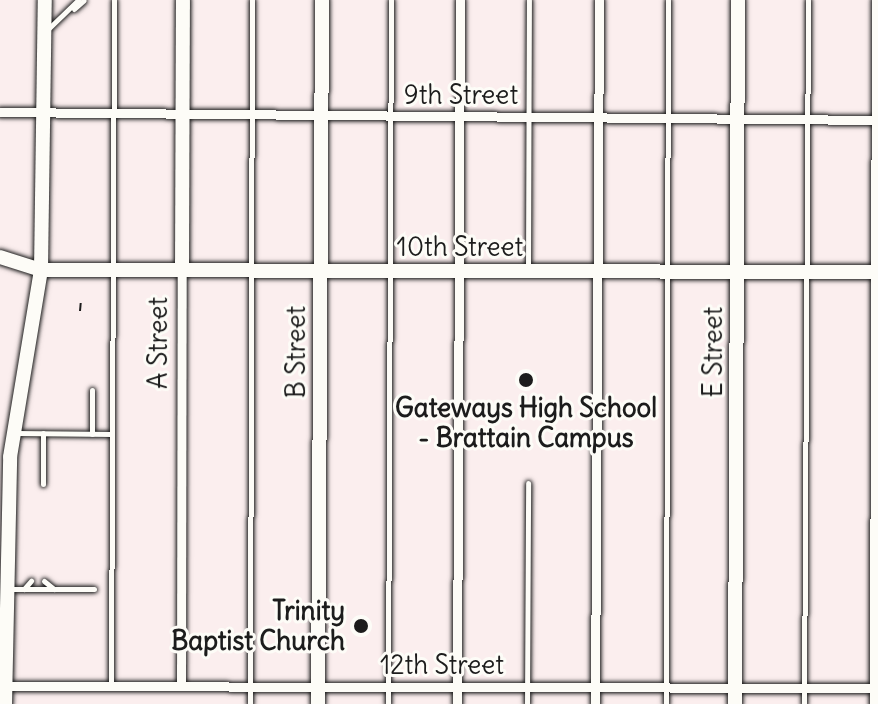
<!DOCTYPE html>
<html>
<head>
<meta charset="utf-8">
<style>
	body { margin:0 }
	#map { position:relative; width:878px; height:704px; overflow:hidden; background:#fbeeee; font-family:Delius,sans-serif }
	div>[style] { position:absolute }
	.path>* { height:2px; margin-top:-1px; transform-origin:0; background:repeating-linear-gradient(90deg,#1c1c1c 0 8px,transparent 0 14px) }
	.roads { filter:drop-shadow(0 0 2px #1c1c1c) drop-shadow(0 0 2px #1c1c1c) }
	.lane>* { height:5px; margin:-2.5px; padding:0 2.5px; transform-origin:2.5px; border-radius:2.5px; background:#fdfcf7 }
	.street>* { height:9px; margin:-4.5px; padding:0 4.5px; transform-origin:4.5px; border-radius:4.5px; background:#fdfcf7 }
	.secondary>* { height:14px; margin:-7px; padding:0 7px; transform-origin:7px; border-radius:7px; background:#fdfcf7 }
	.primary>* { height:14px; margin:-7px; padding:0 7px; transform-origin:7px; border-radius:7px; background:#fdfcf7 }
	.dots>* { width:22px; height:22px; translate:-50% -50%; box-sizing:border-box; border:4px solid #fdfcf7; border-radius:50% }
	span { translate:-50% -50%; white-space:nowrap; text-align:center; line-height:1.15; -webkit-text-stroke:6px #fdfcf7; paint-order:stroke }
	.street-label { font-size:26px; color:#1c1c1c }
	.poi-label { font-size:26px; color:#1c1c1c; font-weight:700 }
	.right { translate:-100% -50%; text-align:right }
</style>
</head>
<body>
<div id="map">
	<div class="path">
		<div style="left:80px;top:311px;width:12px;rotate:-85deg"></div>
	</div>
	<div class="roads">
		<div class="lane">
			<div style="left:74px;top:9px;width:13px;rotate:-42deg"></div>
			<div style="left:46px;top:31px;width:45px;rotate:-44.1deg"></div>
			<div style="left:528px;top:270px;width:270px;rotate:-89.8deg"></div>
			<div style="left:92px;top:390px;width:44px;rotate:90deg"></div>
			<div style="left:17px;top:433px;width:95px;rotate:0.6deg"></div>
			<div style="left:43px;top:484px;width:51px;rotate:-90deg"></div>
			<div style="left:44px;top:581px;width:13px;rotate:39deg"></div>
			<div style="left:8px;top:589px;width:86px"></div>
			<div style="left:24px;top:589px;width:11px;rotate:-49deg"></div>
			<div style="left:111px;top:687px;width:687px;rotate:-89.75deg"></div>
			<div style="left:250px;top:704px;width:704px;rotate:-89.84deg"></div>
			<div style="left:388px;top:704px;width:704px;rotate:-89.76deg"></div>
			<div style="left:527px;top:704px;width:221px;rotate:-89.7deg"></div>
			<div style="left:666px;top:704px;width:704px;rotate:-89.84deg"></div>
			<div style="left:804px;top:704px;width:704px;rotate:-89.67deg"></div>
		</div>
		<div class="street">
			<div style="left:0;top:112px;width:878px;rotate:0.52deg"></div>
			<div style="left:5px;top:686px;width:873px;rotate:0.13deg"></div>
			<div style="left:181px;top:686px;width:416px;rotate:-89.9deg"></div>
			<div style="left:457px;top:704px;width:704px;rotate:-89.76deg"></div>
			<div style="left:595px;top:704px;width:704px;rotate:-89.67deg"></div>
			<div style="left:874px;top:704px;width:704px;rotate:-89.84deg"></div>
		</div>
		<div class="secondary">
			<div style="left:0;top:257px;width:43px;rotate:17.6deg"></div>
			<div style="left:41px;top:270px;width:837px;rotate:0.14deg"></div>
			<div style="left:182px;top:270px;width:270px;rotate:-89.8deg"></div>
			<div style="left:318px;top:704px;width:704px;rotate:-89.67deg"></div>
			<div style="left:735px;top:704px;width:704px;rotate:-89.76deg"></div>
		</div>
		<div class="primary">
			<div style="left:5px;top:704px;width:247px;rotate:-88.8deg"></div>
			<div style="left:10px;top:457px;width:190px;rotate:-80.6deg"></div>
			<div style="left:41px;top:270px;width:270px;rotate:-89.2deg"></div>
		</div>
	</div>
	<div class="dots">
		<div style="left:526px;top:380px;background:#1c1c1c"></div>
		<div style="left:361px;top:626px;background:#1c1c1c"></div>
	</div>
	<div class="street-label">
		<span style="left:461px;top:95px">9th Street</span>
		<span style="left:460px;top:247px">10th Street</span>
		<span style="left:158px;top:343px;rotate:-90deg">A Street</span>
		<span style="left:296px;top:352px;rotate:-90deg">B Street</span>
		<span style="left:713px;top:352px;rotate:-90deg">E Street</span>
		<span style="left:442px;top:665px">12th Street</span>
	</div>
	<div class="poi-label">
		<span style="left:526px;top:423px">Gateways High School<br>- Brattain Campus</span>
		<span class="right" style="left:345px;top:626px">Trinity<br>Baptist Church</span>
	</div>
</div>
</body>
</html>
